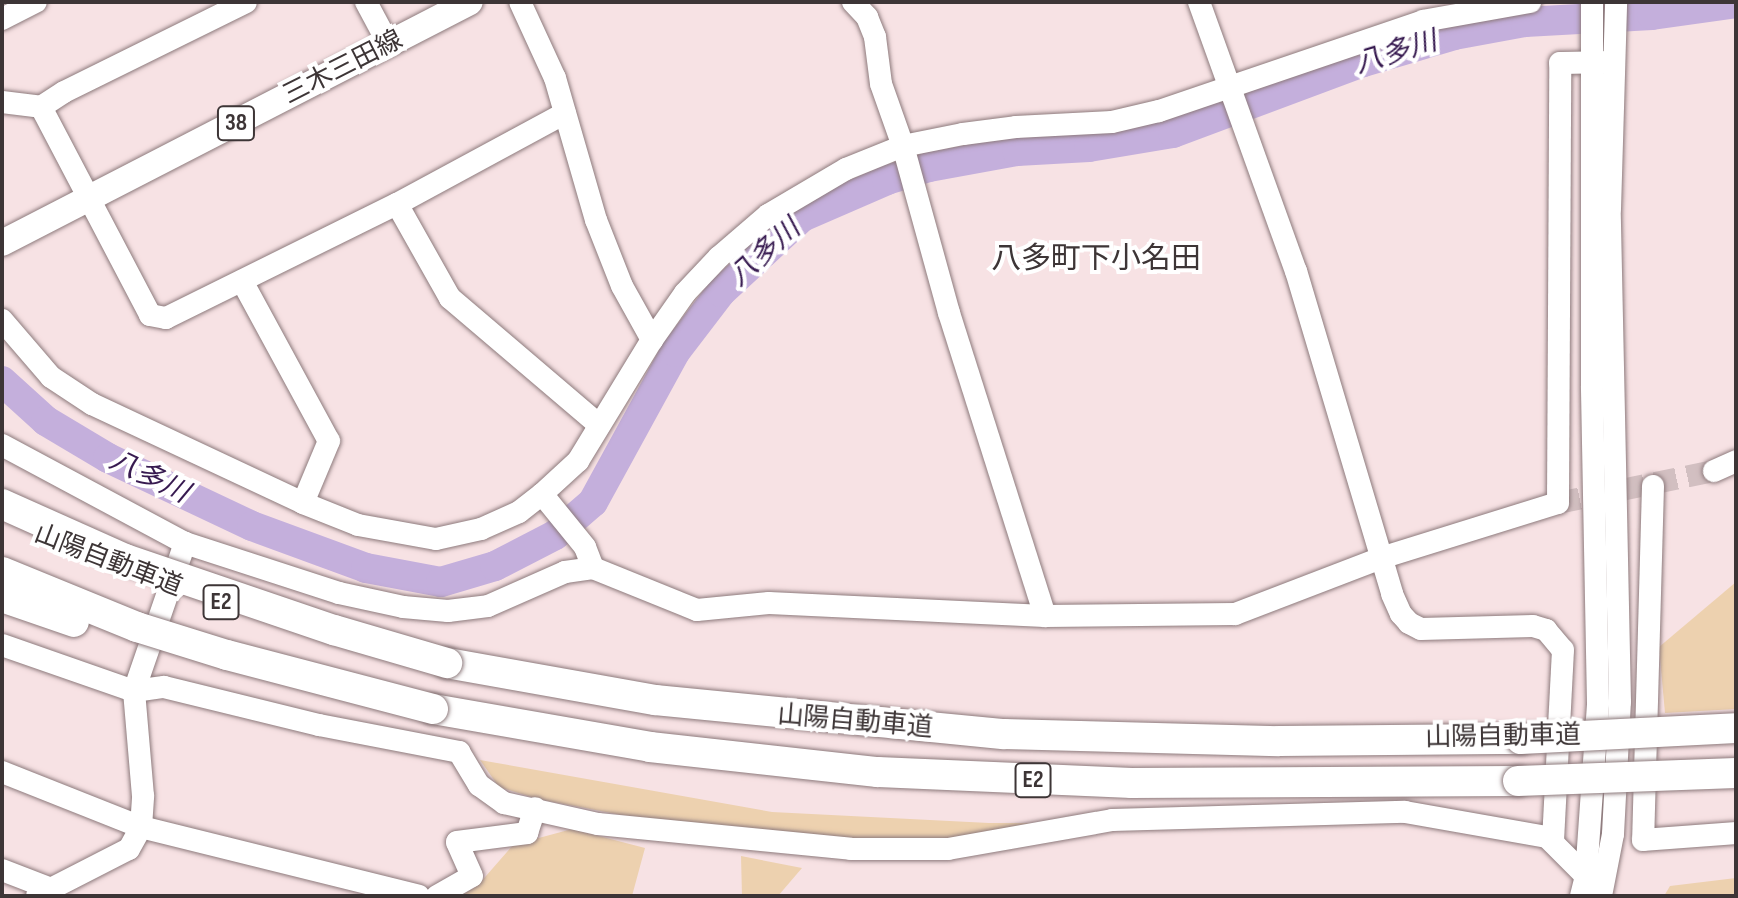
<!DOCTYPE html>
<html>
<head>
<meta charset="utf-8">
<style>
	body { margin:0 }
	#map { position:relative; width:1738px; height:898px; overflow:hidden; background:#f7e2e4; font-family:"Sofia Sans Condensed","Noto Sans JP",sans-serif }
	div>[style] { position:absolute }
	.green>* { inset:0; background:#edd1af }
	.river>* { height:30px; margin:-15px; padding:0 15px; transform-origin:15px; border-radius:15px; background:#c4afdc }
	.minor-tunnel>* { height:22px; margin-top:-11px; transform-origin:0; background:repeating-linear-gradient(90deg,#d2bfc1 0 22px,transparent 0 33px) }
	.roads { filter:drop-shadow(0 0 2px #8d7a7c) drop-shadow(0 0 2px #8d7a7c) }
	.minor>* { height:22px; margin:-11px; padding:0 11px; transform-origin:11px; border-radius:11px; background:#fff }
	.major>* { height:26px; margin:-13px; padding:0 13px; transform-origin:13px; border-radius:13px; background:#fff }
	.highway>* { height:30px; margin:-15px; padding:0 15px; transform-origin:15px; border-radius:15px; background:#fff }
	.bridges { filter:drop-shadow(0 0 2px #8d7a7c) drop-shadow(0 0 2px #8d7a7c) }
	.highway-bridge>* { height:30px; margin:-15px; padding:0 15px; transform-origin:15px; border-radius:15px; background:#fff }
	span { translate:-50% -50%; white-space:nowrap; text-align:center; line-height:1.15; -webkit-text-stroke:8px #fff; paint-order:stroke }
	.shield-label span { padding:2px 6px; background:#fff; border:2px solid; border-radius:6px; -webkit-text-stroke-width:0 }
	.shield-label { font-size:24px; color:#3d3536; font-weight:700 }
	.street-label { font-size:26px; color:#3d3536 }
	.water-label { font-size:28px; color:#371a50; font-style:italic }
	.quarter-label { font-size:30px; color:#3d3536 }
	.frame { position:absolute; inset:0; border:4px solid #3d3536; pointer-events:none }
</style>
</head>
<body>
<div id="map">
	<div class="green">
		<div style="clip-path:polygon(1736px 582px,1736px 709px,1665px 713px,1659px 647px)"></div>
		<div style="clip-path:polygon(480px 760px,772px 812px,989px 823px,1092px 823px,935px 846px,726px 835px,538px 799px,499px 787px)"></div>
		<div style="clip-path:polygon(572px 829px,645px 848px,632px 896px,461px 896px,479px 884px,513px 845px)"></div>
		<div style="clip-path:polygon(741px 856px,802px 868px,778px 896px,742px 896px)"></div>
		<div style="clip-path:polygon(1736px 878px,1736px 896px,1664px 896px,1670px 886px)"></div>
	</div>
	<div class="river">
		<div style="left:2px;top:381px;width:59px;rotate:42.3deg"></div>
		<div style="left:46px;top:421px;width:72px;rotate:30.8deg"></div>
		<div style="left:108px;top:458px;width:159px;rotate:25.3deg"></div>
		<div style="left:252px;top:526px;width:121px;rotate:20.2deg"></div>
		<div style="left:366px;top:568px;width:76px;rotate:10.6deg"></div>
		<div style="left:441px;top:582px;width:56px;rotate:-16.5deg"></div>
		<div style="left:495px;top:566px;width:68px;rotate:-27.3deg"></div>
		<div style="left:555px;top:535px;width:50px;rotate:-41deg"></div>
		<div style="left:593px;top:502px;width:171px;rotate:-61.3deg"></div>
		<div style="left:675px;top:352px;width:76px;rotate:-52.5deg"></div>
		<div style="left:721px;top:292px;width:110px;rotate:-42.8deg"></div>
		<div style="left:802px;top:217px;width:93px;rotate:-23.5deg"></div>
		<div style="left:887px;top:180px;width:44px;rotate:-17.2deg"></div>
		<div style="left:929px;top:167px;width:89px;rotate:-10.3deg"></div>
		<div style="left:1017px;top:151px;width:72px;rotate:-3.2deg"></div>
		<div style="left:1089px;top:147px;width:85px;rotate:-9.5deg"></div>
		<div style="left:1173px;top:133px;width:203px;rotate:-20.5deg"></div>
		<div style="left:1363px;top:62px;width:95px;rotate:-16.5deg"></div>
		<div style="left:1454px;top:35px;width:72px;rotate:-10.4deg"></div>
		<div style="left:1525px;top:22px;width:127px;rotate:-3.2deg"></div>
		<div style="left:1652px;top:15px;width:85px;rotate:-8.1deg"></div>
	</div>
	<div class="minor-tunnel">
		<div style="left:1558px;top:503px;width:159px;rotate:-11.6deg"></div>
	</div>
	<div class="roads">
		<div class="minor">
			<div style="left:366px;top:2px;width:49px;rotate:61.9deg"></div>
			<div style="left:520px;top:2px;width:84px;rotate:65.3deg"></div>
			<div style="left:555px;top:78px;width:148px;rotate:73.9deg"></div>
			<div style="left:596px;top:220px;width:71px;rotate:68.5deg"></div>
			<div style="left:622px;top:286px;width:62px;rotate:60.9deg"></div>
			<div style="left:853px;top:2px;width:21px;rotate:47deg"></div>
			<div style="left:867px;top:17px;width:22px;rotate:68deg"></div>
			<div style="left:875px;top:37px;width:47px;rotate:82.7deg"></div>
			<div style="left:881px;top:84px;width:66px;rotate:70.5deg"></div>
			<div style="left:903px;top:146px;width:173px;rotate:74.6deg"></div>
			<div style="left:949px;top:313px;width:318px;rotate:72.4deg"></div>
			<div style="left:1199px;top:2px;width:286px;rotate:70.2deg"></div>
			<div style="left:1296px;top:271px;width:337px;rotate:73.4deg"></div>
			<div style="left:1392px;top:594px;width:22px;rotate:66deg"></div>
			<div style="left:1401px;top:614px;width:12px;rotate:48deg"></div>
			<div style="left:1409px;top:623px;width:13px;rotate:27deg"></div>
			<div style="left:1421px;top:629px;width:112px;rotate:-1.5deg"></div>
			<div style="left:1533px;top:626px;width:14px;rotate:17deg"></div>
			<div style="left:1546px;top:630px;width:26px;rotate:50deg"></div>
			<div style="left:1563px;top:650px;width:192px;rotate:93deg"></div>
			<div style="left:2px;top:19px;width:38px;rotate:-27deg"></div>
			<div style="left:2px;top:102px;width:39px;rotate:7deg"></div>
			<div style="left:41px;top:107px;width:235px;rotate:62.3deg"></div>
			<div style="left:150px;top:315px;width:16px;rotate:11deg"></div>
			<div style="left:166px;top:318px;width:258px;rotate:-26.3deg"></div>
			<div style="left:397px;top:204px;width:191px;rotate:-28.4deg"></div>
			<div style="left:41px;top:107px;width:27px;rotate:-33deg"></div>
			<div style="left:64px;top:92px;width:203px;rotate:-26.3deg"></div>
			<div style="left:397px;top:204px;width:108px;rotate:60.6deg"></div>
			<div style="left:450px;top:298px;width:196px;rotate:40.4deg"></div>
			<div style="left:242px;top:281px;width:182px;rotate:61.5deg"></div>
			<div style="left:329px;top:441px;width:67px;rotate:112.8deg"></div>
			<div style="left:2px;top:320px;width:75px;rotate:49.3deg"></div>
			<div style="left:51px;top:377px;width:49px;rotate:33.4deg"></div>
			<div style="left:92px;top:404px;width:233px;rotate:25.1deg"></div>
			<div style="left:303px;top:503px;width:59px;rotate:21.8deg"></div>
			<div style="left:358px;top:525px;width:79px;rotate:10.2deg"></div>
			<div style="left:436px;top:539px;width:46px;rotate:-12.5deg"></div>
			<div style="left:481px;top:529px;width:42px;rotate:-24.1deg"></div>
			<div style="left:519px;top:512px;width:29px;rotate:-38deg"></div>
			<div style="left:542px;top:494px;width:49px;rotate:-42.5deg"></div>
			<div style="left:578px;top:461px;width:142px;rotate:-58.6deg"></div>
			<div style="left:652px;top:340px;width:57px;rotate:-54.9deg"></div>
			<div style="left:685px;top:293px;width:50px;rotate:-46.6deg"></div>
			<div style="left:719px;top:257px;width:65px;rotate:-40.6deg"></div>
			<div style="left:768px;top:215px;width:91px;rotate:-30.5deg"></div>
			<div style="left:846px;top:169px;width:61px;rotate:-22deg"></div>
			<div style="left:903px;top:146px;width:61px;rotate:-11.3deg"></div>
			<div style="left:963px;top:134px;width:53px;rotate:-7.5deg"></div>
			<div style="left:1016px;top:127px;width:96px;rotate:-3deg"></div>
			<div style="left:1112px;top:122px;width:48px;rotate:-13.2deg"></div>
			<div style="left:1159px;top:111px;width:279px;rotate:-18.8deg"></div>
			<div style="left:1423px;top:21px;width:109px;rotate:-10.1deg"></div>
			<div style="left:2px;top:445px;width:208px;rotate:28.2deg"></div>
			<div style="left:185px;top:543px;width:162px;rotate:18deg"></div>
			<div style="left:339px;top:593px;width:66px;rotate:12.3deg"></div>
			<div style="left:403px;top:607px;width:45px;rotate:5.1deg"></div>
			<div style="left:448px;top:611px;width:40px;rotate:-7.1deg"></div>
			<div style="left:488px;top:606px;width:84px;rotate:-23.8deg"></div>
			<div style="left:565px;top:572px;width:28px;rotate:-8deg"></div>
			<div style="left:593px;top:568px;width:112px;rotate:22deg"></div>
			<div style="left:697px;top:610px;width:72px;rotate:-5.6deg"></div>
			<div style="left:769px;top:603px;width:276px;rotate:2.7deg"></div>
			<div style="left:1045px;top:616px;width:190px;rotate:-0.6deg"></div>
			<div style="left:1235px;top:614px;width:156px;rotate:-21deg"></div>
			<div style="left:1381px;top:558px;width:185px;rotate:-17.3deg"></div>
			<div style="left:1558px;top:503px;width:440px;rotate:-89.7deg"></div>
			<div style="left:1560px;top:63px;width:54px;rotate:-1.1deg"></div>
			<div style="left:1714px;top:471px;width:24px;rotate:-24deg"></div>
			<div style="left:1653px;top:486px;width:354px;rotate:91.6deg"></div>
			<div style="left:1643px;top:840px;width:93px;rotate:-4.3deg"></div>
			<div style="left:542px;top:494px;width:68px;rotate:50.9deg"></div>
			<div style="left:585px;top:547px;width:22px;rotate:69deg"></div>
			<div style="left:2px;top:645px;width:140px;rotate:19.2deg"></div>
			<div style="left:134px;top:691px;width:30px;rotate:-8deg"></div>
			<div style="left:164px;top:687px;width:160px;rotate:13.8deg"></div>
			<div style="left:319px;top:725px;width:143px;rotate:10.9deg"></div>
			<div style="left:459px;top:752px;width:39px;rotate:59deg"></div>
			<div style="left:479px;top:785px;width:31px;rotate:36deg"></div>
			<div style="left:504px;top:803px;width:96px;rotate:12.6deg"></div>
			<div style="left:598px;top:824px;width:254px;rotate:5.6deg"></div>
			<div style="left:851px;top:849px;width:97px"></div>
			<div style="left:948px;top:849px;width:167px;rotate:-10deg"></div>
			<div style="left:1112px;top:820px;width:293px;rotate:-1.6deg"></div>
			<div style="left:1405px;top:812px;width:144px;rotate:10deg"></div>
			<div style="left:1547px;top:837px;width:55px;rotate:45deg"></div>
			<div style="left:2px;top:772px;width:149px;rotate:21.6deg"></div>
			<div style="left:141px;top:827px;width:286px;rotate:13.9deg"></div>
			<div style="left:2px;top:870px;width:50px;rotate:21deg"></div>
			<div style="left:37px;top:896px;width:103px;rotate:-27.1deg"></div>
			<div style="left:129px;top:849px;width:25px;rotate:-61deg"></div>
			<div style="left:141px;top:827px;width:31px;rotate:-86deg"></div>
			<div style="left:143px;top:796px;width:105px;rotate:-94.9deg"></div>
			<div style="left:134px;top:691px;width:157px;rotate:-71deg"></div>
			<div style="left:437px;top:896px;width:40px;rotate:-29.7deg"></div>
			<div style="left:472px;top:876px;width:37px;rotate:-114deg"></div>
			<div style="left:457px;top:842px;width:71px;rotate:-7.3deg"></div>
			<div style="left:527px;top:833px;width:26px;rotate:-72deg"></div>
			<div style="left:1581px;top:896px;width:21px;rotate:-76deg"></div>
			<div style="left:1586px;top:876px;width:173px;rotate:-86deg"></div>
			<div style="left:1598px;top:703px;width:317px;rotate:-91.1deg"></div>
			<div style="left:1592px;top:386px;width:384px;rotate:-90deg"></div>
			<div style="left:1601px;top:896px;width:63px;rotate:-79deg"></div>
			<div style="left:1613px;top:834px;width:132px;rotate:-87deg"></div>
			<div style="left:1620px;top:702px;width:493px;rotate:-91.2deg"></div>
			<div style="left:1610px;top:209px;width:207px;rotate:-88.3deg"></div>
		</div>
		<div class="major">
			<div style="left:2px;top:243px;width:526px;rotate:-27.25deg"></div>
		</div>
		<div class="highway">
			<div style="left:447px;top:663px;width:211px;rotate:10.1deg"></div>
			<div style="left:655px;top:700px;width:351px;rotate:5.6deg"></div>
			<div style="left:1004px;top:734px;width:275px;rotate:1.5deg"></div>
			<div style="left:1279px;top:741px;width:242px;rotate:-0.5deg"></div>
			<div style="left:433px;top:709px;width:220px;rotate:9.9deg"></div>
			<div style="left:650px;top:747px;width:229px;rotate:6.3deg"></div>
			<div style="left:878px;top:772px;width:254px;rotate:2.5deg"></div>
			<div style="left:1132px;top:783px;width:386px;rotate:-0.3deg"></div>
		</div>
	</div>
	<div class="bridges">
		<div class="highway-bridge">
			<div style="left:2px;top:504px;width:135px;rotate:24.1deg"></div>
			<div style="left:125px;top:559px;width:221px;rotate:18.8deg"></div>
			<div style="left:334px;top:630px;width:118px;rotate:16.3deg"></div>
			<div style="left:2px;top:572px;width:146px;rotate:22.2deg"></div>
			<div style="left:137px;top:627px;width:94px;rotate:17.3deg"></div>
			<div style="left:227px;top:655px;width:213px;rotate:14.7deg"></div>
			<div style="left:2px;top:597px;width:76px;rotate:19.1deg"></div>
			<div style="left:1521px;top:739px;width:215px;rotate:-2.9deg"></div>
			<div style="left:1518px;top:781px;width:218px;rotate:-2.1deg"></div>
		</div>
	</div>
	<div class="shield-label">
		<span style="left:236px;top:123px">38</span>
		<span style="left:221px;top:602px">E2</span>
		<span style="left:1033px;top:780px">E2</span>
	</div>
	<div class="street-label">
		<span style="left:343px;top:68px;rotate:-27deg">三木三田線</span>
		<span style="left:108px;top:561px;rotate:21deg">山陽自動車道</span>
		<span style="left:855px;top:722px;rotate:5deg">山陽自動車道</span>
		<span style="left:1503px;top:737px;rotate:-1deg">山陽自動車道</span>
	</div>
	<div class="water-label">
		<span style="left:1396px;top:53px;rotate:-17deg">八多川</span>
		<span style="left:765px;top:253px;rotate:-42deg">八多川</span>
		<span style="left:149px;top:477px;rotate:26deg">八多川</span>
	</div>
	<div class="quarter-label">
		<span style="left:1096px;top:259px">八多町下小名田</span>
	</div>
	<div class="frame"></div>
</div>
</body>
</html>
